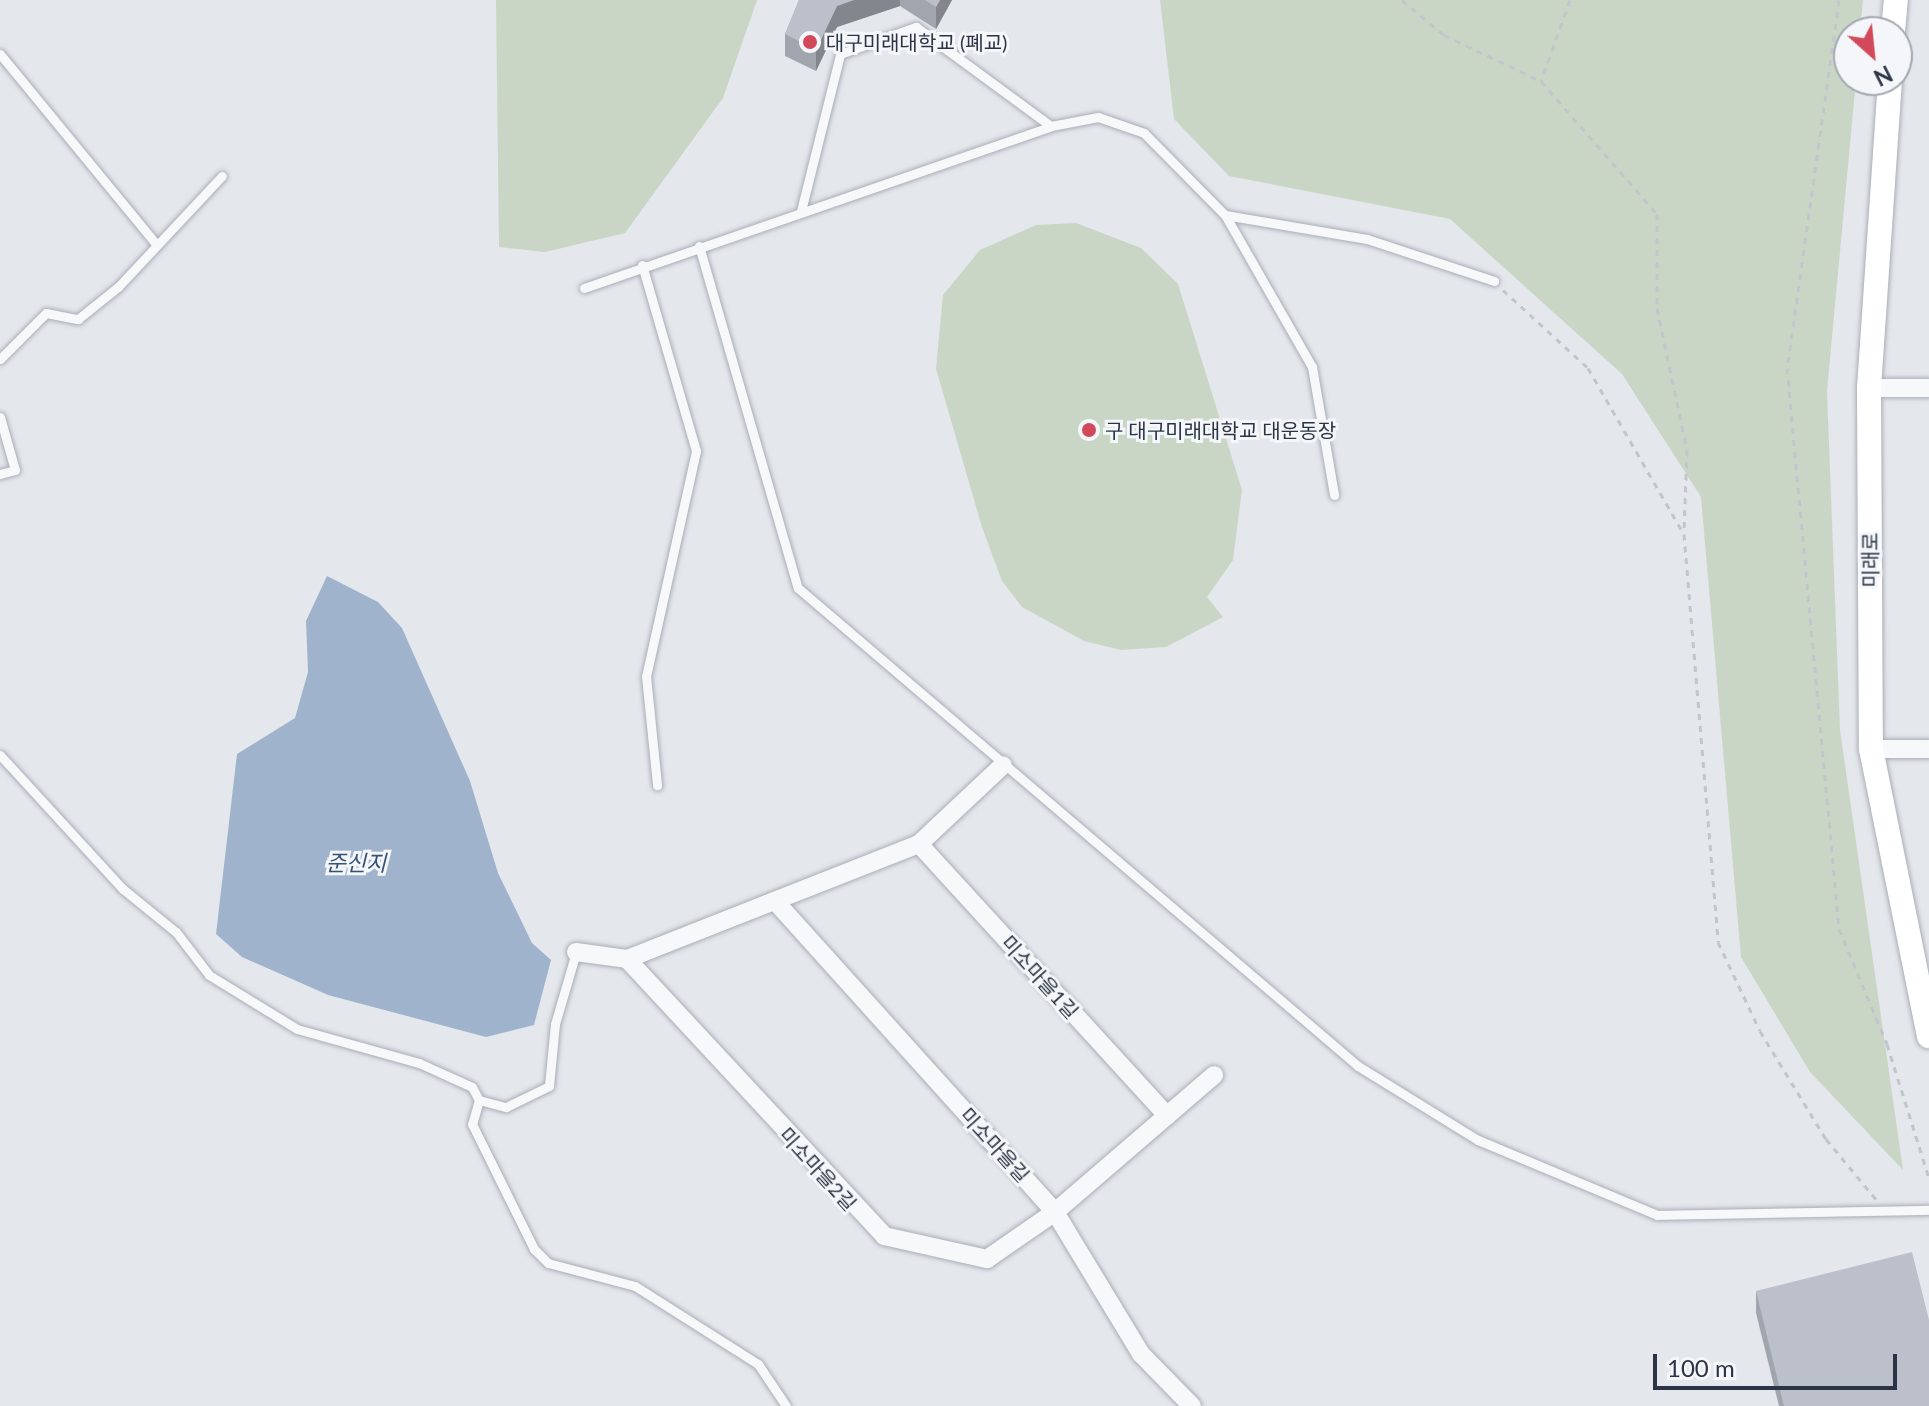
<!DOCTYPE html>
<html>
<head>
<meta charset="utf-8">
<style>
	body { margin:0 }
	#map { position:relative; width:1929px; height:1406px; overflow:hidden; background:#e4e7ec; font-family:Lato,"Noto Sans KR",sans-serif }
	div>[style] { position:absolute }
	.green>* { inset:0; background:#c9d6c5 }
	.water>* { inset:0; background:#9fb4cc }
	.path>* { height:3px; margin-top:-1.5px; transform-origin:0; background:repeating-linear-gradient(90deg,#c2c5cb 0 6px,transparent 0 12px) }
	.roads { filter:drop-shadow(0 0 2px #a9aeb7) drop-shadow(0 0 2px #a9aeb7) }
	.lane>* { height:9px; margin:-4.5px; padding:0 4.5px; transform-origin:4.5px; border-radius:4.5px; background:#f7f8fa }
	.street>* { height:18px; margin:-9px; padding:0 9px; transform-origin:9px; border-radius:9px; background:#f7f8fa }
	.secondary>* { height:24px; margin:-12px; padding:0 12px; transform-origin:12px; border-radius:12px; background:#fff }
	.wall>* { inset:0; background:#a1a5ae }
	.shaded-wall>* { inset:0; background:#83868d }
	.building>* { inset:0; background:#bbc0ca }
	.dots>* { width:22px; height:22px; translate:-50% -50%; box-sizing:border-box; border:4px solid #f4f6f9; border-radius:50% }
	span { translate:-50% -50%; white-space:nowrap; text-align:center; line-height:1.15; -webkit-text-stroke:6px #f4f6f9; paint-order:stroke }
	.poi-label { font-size:20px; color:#2b3445 }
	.left { translate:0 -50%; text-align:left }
	.street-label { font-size:20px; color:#2b3445 }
	.water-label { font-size:22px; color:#34527a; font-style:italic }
	.north { position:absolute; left:1833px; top:16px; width:80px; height:80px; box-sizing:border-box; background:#f4f6f9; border:2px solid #a4a8b1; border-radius:50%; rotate:153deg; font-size:22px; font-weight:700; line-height:32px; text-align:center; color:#2b3445 }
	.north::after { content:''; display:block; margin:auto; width:28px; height:36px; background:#d1495b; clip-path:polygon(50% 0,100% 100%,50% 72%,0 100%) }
	.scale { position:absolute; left:1653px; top:1354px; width:244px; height:36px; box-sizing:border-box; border:4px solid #2b3445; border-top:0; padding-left:10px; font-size:24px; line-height:28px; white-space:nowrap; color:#2b3445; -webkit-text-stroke:6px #f4f6f9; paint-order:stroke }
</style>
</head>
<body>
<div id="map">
	<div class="green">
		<div style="clip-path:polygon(496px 0,757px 0,723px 98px,625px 233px,545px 252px,499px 247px)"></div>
		<div style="clip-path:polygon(1160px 0,1863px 0,1860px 32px,1849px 32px,1849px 80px,1856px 80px,1827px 391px,1840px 730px,1903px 1170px,1810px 1072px,1741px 957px,1701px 497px,1622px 374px,1450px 219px,1229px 176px,1174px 119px)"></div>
		<div style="clip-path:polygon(1076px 223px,1141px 248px,1178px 284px,1242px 490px,1233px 560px,1207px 597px,1223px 617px,1166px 647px,1121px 650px,1084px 641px,1022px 607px,1002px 581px,982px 527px,936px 369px,943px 295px,980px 250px,1036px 225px)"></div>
	</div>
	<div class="water">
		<div style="clip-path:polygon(327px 576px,378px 602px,402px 628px,470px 781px,498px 873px,532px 943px,551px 960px,534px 1025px,486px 1037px,328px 995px,242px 957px,216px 934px,237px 754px,295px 718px,308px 672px,306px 621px)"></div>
	</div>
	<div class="path">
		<div style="left:1402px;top:0;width:55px;rotate:39.8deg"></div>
		<div style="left:1444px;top:35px;width:107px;rotate:25.4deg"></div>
		<div style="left:1570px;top:0;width:86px;rotate:109.7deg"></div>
		<div style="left:1541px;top:81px;width:176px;rotate:48.9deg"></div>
		<div style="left:1657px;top:214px;width:94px;rotate:90deg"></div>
		<div style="left:1657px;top:308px;width:145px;rotate:78.1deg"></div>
		<div style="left:1687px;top:450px;width:83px;rotate:92.1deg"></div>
		<div style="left:1839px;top:0;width:372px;rotate:98deg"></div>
		<div style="left:1787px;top:368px;width:563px;rotate:84.7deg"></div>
		<div style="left:1839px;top:929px;width:125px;rotate:67.3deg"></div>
		<div style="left:1887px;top:1044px;width:140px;rotate:72.6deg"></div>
		<div style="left:1503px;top:290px;width:115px;rotate:42.5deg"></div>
		<div style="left:1588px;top:368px;width:192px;rotate:60deg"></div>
		<div style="left:1684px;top:534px;width:409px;rotate:85.2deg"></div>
		<div style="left:1718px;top:942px;width:98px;rotate:64.7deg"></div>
		<div style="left:1760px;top:1031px;width:127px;rotate:58.6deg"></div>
		<div style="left:1826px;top:1139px;width:78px;rotate:50.2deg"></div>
	</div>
	<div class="roads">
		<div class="lane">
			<div style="left:0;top:54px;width:247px;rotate:50.6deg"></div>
			<div style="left:801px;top:211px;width:162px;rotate:-76deg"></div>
			<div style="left:840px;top:54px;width:81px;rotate:-19.6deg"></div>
			<div style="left:916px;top:27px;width:167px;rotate:36.3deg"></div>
			<div style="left:1225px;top:215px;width:144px;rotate:9.6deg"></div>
			<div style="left:1367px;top:239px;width:134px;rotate:18.3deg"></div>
			<div style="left:699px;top:246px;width:356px;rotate:73.9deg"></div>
			<div style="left:798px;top:588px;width:736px;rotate:40.48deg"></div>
			<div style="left:1358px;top:1066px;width:141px;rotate:31.7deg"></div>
			<div style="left:1478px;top:1140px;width:194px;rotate:22.7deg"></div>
			<div style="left:1657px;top:1215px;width:272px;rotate:-1.1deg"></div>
			<div style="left:642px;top:265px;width:194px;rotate:73.8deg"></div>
			<div style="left:696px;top:451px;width:230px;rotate:102.5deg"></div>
			<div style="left:646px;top:676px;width:110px;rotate:84.2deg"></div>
			<div style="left:584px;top:288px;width:494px;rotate:-19.1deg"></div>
			<div style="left:1051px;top:126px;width:48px;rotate:-10.8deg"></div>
			<div style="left:1098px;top:117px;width:49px;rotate:19.2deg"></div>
			<div style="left:1144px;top:133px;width:115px;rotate:45.4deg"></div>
			<div style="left:1225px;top:215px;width:175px;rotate:60.2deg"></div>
			<div style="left:1312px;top:367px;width:130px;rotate:80.2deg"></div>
			<div style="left:0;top:359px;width:65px;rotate:-45deg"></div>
			<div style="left:46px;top:313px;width:33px;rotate:11deg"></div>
			<div style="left:78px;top:319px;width:51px;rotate:-38.7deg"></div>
			<div style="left:118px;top:287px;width:152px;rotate:-46.9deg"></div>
			<div style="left:0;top:417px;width:55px;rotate:74.2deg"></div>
			<div style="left:15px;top:470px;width:16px;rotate:165deg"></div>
			<div style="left:0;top:755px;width:182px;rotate:47.5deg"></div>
			<div style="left:123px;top:889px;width:68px;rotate:39.1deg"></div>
			<div style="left:176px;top:932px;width:54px;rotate:52.5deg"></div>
			<div style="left:209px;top:975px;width:103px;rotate:31.5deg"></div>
			<div style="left:297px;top:1029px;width:127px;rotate:15.6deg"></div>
			<div style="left:419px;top:1063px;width:58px;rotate:24.4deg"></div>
			<div style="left:472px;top:1087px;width:15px;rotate:62deg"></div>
			<div style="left:479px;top:1100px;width:28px;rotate:15deg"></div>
			<div style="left:506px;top:1107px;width:48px;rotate:-26deg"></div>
			<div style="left:549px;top:1086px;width:62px;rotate:-84.5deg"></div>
			<div style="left:555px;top:1024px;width:75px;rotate:-73.7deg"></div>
			<div style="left:479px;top:1100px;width:25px;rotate:106deg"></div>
			<div style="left:472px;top:1124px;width:140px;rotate:63.6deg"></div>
			<div style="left:534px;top:1249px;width:20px;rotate:45deg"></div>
			<div style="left:548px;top:1263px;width:90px;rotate:14.8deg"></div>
			<div style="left:635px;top:1286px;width:146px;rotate:32.4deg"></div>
			<div style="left:758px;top:1364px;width:50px;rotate:56.3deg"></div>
		</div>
		<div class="street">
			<div style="left:1869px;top:388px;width:60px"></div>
			<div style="left:1871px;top:749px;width:58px"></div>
			<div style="left:919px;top:844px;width:368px;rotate:47.6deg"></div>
			<div style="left:775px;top:901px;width:418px;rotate:48deg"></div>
			<div style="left:1055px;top:1212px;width:166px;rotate:58.8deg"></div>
			<div style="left:1141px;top:1354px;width:73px;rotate:45.6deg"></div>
			<div style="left:576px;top:952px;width:51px;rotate:7.8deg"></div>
			<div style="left:627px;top:959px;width:314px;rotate:-21.5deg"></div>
			<div style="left:919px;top:844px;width:115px;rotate:-43.2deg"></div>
			<div style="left:627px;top:959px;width:378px;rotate:47.1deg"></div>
			<div style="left:884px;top:1236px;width:106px;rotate:12.6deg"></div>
			<div style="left:987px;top:1259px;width:83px;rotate:-34.7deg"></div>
			<div style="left:1055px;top:1212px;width:210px;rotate:-40.7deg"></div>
		</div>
		<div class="secondary">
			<div style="left:1893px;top:32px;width:32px;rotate:-85deg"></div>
			<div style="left:1890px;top:80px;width:309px;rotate:93.9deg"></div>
			<div style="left:1869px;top:388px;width:361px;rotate:89.7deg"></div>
			<div style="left:1871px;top:749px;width:293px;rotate:78.6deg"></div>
		</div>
	</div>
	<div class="wall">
		<div style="clip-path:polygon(799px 0,952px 0,936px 29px,900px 6px,837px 27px,816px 71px,785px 56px,785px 34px)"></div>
		<div style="clip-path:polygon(1756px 1291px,1929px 1406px,1779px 1406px,1756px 1313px)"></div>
	</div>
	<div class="shaded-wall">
		<div style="clip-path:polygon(854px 0,900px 0,900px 6px,837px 27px,816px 71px,816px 50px,837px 6px)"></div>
		<div style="clip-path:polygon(940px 0,952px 0,936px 29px,936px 7px)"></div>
	</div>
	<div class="building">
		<div style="clip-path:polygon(799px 0,854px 0,837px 6px,816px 50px,785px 34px)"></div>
		<div style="clip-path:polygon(925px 0,940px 0,936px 7px)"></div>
		<div style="clip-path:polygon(1912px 1252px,1929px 1320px,1929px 1406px,1784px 1406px,1756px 1291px)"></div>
	</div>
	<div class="dots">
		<div style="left:810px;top:42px;background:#d1495b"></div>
		<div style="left:1089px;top:430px;background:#d1495b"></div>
	</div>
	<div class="poi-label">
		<span class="left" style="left:826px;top:42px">대구미래대학교 (폐교)</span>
		<span class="left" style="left:1105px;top:430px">구 대구미래대학교 대운동장</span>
	</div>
	<div class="street-label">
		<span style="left:1870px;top:560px;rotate:-90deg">미래로</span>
		<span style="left:1040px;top:977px;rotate:48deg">미소마을1길</span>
		<span style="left:995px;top:1145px;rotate:48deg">미소마을길</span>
		<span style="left:818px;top:1169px;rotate:48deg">미소마을2길</span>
	</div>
	<div class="water-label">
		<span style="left:356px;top:863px">준신지</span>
	</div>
	<div class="north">N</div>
	<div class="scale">100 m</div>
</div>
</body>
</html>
